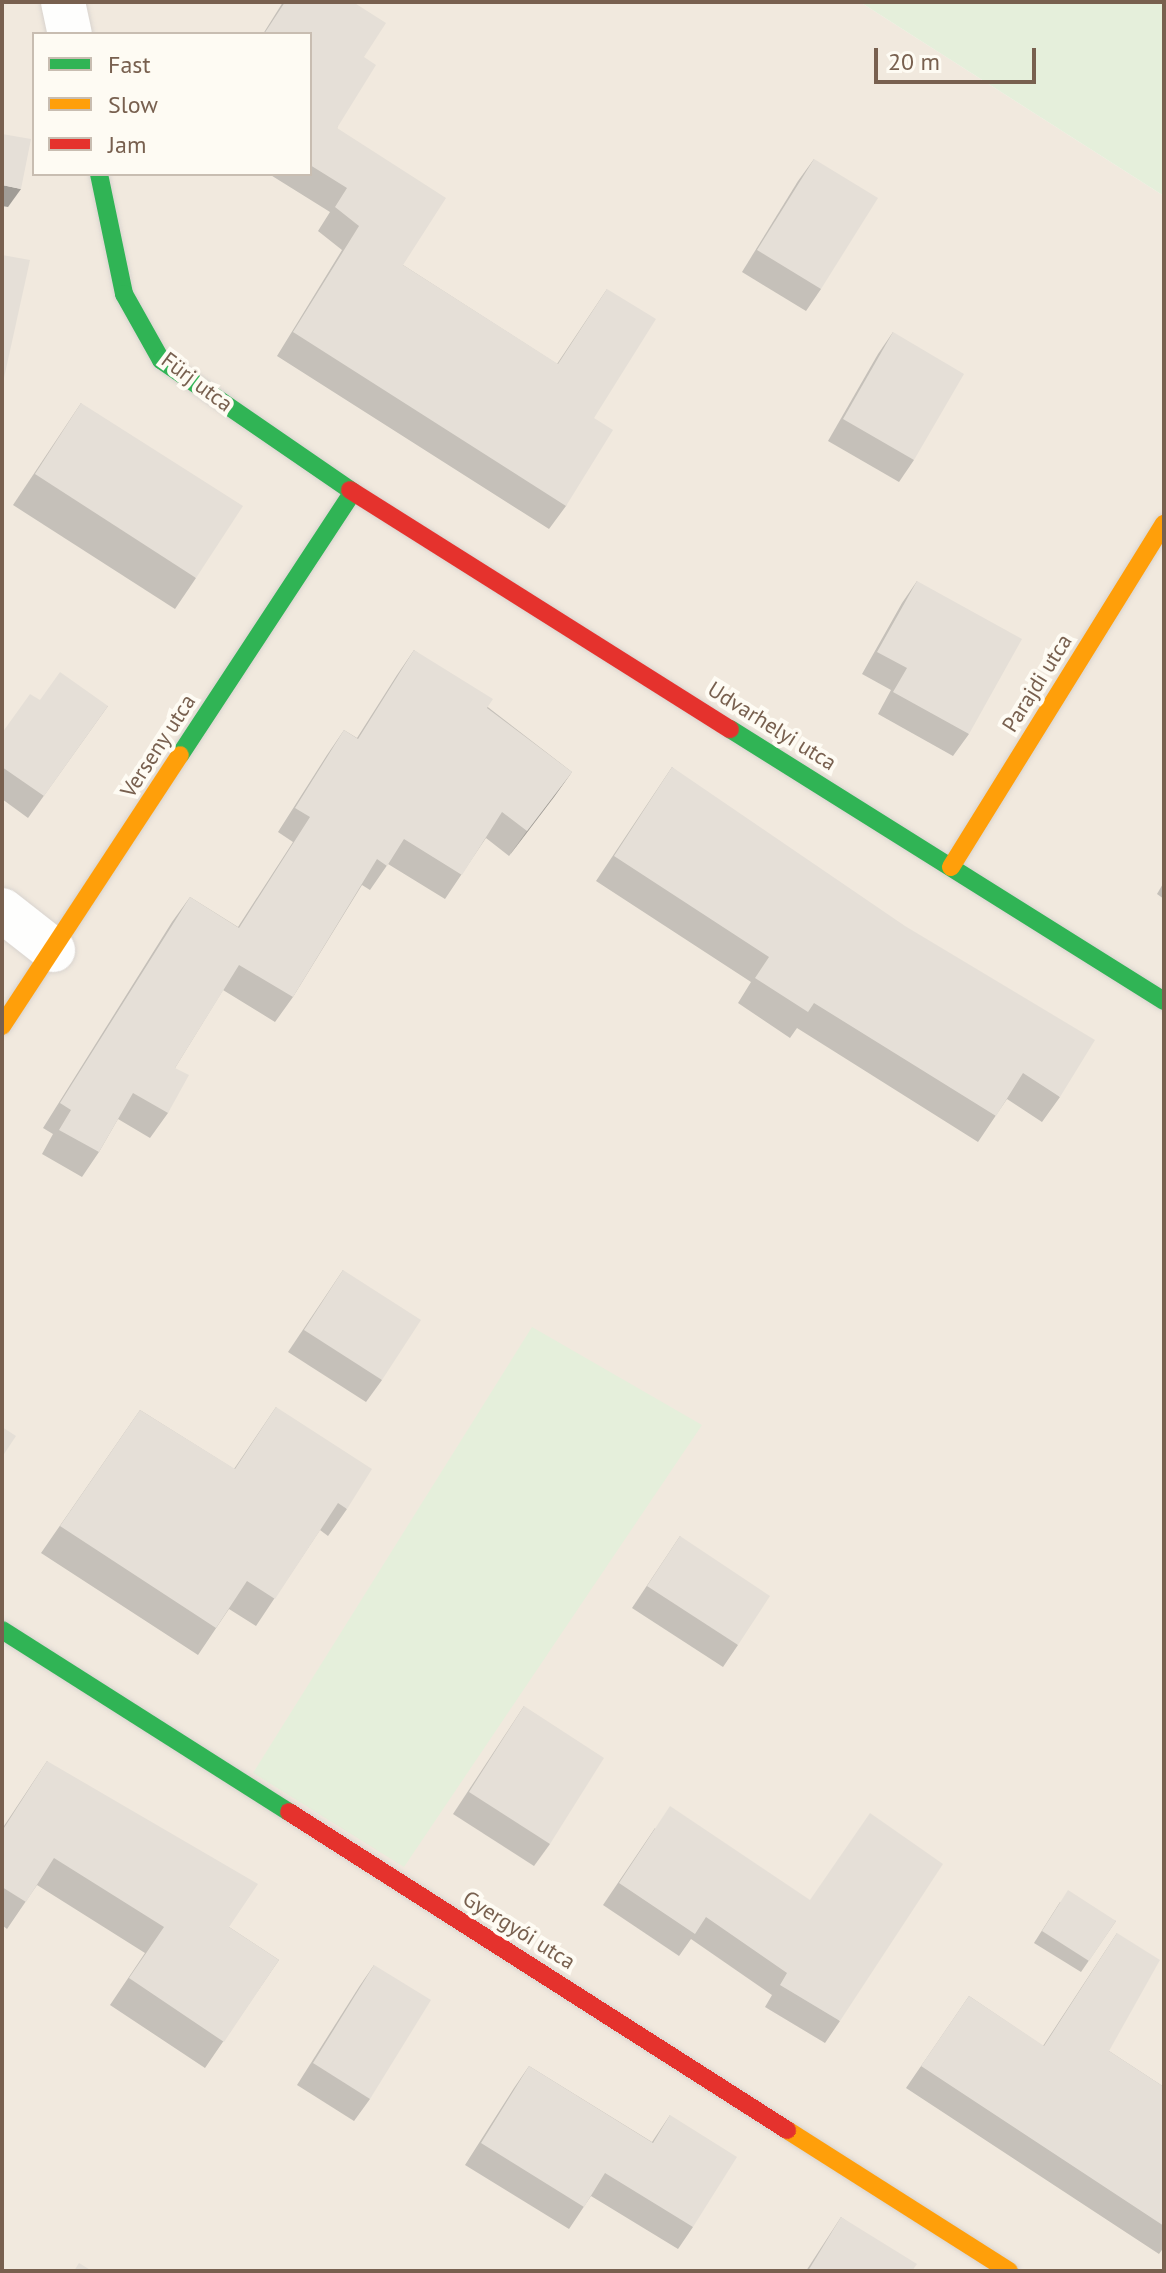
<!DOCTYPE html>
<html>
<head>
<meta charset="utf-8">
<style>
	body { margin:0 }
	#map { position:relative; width:1166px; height:2273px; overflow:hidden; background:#f8f6f0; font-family:"PT Sans",sans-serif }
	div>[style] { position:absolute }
	.residential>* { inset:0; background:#f1e9de }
	.green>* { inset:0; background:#e5efdb }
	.roads { filter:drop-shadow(0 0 2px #d8d3ce) drop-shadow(0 0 2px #d8d3ce) }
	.street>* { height:44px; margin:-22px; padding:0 22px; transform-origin:22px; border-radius:22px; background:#fefefd }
	.fast>* { height:18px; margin:-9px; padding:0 9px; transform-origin:9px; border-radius:9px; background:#30b455 }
	.slow>* { height:18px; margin:-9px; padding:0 9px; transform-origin:9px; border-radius:9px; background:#ff9f0a }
	.jam>* { height:18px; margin:-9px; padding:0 9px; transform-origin:9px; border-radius:9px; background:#e5322d }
	.wall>* { inset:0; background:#c5c0b9 }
	.shaded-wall>* { inset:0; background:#a09c96 }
	.building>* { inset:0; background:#e5dfd7 }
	span { translate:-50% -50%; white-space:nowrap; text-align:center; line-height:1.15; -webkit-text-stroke:8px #fefbf3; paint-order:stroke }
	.street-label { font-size:22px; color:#78604f }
	.frame { position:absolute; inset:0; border:4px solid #78604f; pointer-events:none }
	.legend { position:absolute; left:32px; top:32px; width:280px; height:144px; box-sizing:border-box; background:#fefbf3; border:2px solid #c8bdb1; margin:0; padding:10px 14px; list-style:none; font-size:24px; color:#78604f }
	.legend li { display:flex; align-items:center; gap:16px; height:40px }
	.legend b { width:40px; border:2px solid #c8bdb1 }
	.scale { position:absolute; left:874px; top:48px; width:162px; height:36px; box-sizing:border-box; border:4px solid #78604f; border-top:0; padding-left:10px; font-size:24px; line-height:28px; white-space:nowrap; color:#78604f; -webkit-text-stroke:6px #fefbf3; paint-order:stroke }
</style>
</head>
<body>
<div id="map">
	<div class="residential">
		<div style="clip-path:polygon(evenodd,2px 2px,860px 2px,1164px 196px,1164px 2271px,2px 2271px,2px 2px,34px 34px,310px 34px,310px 174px,34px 174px,34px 34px)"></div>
	</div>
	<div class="green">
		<div style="clip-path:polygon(860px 2px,1164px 2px,1164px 196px)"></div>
		<div style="clip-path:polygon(532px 1327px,702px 1425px,404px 1867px,253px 1773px)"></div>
	</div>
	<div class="roads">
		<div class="street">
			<div style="left:63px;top:2px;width:33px;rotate:78deg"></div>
			<div style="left:2px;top:910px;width:65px;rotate:38.1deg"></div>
		</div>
		<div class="fast">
			<div style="left:99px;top:174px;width:123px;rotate:78.2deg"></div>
			<div style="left:124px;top:294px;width:76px;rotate:60.7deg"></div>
			<div style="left:161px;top:360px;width:229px;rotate:34.5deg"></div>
			<div style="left:730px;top:729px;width:512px;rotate:32.08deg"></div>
			<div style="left:180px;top:755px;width:315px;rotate:-56.7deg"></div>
			<div style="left:2px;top:1630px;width:340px;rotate:32.4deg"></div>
		</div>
		<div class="slow">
			<div style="left:951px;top:867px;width:404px;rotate:-58.2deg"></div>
			<div style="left:2px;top:1026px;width:324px;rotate:-56.7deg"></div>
			<div style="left:787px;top:2130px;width:263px;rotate:32.4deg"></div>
		</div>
		<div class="jam">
			<div style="left:350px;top:490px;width:449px;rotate:32.2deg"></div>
			<div style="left:289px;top:1812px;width:591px;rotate:32.56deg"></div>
		</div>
	</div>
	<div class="wall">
		<div style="clip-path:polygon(283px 2px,353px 2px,364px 57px,337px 128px,403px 265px,557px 364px,607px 289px,594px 418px,566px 506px,549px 529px,277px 356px,342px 250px,318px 231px,330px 212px,269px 174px,310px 174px,310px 34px,263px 34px)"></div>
		<div style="clip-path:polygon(814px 159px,821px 289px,806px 311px,742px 272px,798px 181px)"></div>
		<div style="clip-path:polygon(893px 332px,914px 460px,899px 482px,828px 441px,878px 354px)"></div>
		<div style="clip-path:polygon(81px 403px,196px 578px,175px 609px,13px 505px)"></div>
		<div style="clip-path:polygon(917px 581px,969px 734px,953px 756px,878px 714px,891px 690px,862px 674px,902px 603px)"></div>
		<div style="clip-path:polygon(414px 650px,572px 772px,554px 797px,509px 856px,486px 838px,445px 899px,388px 864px,370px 890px,362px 885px,293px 997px,275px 1022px,223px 990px,175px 1068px,168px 1113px,150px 1138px,118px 1119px,99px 1152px,82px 1177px,42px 1154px,53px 1134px,43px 1128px,172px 922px,190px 897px,238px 927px,293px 842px,278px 832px,327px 755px,344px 730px,357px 738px,397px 675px)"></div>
		<div style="clip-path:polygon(40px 700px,108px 706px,28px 818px,2px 799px,2px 733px)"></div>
		<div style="clip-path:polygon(672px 767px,1060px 1097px,1042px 1122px,1007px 1099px,978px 1142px,797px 1028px,790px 1038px,738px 1003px,751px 982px,596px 881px)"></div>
		<div style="clip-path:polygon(1164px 882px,1164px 899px,1157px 894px)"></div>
		<div style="clip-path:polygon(343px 1270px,382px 1380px,366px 1402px,288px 1352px)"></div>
		<div style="clip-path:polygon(276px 1407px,347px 1509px,328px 1536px,320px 1530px,256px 1626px,229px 1609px,198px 1655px,41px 1553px,140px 1410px,234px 1469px)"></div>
		<div style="clip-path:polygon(680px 1536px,738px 1645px,723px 1667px,632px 1608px)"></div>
		<div style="clip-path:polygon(524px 1706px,550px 1844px,534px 1866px,453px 1814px)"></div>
		<div style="clip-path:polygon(47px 1761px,229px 1927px,279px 1960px,205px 2068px,110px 2005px,145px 1953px,37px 1885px,7px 1929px,2px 1925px,2px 1829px)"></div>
		<div style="clip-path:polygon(655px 1828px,840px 2021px,825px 2043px,765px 2007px,772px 1995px,691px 1939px,679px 1956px,603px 1905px)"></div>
		<div style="clip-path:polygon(1060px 1902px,1116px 1921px,1081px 1972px,1034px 1943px)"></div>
		<div style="clip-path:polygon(1117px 1933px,1109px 2051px,1164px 2087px,1164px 2247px,1159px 2254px,906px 2088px,969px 1996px,1043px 2046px)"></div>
		<div style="clip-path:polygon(374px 1965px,370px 2099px,354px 2121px,297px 2085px,359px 1987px)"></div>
		<div style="clip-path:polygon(529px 2066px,652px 2142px,670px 2115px,693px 2227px,678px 2249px,591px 2196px,569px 2229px,465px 2165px,514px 2088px)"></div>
		<div style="clip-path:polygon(841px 2217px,912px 2271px,806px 2271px)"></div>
	</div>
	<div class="shaded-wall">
		<div style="clip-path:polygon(2px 185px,21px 189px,8px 207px,2px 206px)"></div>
		<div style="clip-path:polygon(572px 772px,554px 797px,509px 856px,527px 831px)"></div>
	</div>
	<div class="building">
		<div style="clip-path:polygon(285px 2px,353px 2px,386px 23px,364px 57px,376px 65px,337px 128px,446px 198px,403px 265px,558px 364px,607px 289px,656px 319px,594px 418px,613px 430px,566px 506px,293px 332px,359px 226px,335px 207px,347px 188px,310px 165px,310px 34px,264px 34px)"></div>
		<div style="clip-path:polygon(2px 134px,31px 139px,21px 189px,2px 185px)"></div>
		<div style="clip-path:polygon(814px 159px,878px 198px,821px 289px,757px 250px)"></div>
		<div style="clip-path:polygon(2px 255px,30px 260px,2px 387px)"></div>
		<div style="clip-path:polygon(893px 332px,964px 374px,914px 460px,843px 419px)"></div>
		<div style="clip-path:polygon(81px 403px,243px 506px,196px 578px,35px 474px)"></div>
		<div style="clip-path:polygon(917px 581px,1022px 639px,969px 734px,893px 692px,907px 668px,877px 652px)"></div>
		<div style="clip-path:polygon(414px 650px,493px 699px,487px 708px,572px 772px,527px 831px,502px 812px,462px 875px,404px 839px,387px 866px,377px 859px,293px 997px,239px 965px,175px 1068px,189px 1075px,168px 1113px,133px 1093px,99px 1152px,59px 1130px,71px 1110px,60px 1103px,190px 897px,239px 928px,310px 817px,295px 808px,344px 730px,358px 739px)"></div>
		<div style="clip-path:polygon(60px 672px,108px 706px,44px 796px,2px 767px,2px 733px,30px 694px,40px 700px)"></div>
		<div style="clip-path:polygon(672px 767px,905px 926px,1095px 1040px,1060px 1097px,1023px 1073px,996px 1116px,814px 1003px,808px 1012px,755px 978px,769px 957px,614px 856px)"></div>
		<div style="clip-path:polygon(343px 1270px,421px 1320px,382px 1380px,304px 1330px)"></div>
		<div style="clip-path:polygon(276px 1407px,372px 1469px,347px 1509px,338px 1503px,275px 1599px,247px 1581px,216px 1628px,60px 1526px,140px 1410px,235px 1469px)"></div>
		<div style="clip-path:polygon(2px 1427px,16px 1436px,2px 1457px)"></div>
		<div style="clip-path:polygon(680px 1536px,770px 1596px,738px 1645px,647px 1586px)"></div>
		<div style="clip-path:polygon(524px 1706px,604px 1758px,550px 1844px,469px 1792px)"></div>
		<div style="clip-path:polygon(47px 1761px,258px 1884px,229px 1927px,279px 1960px,224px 2042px,129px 1978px,164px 1927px,54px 1858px,26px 1902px,2px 1887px,2px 1831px)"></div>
		<div style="clip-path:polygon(670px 1806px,810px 1900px,870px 1813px,943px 1864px,840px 2021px,780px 1985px,787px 1973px,706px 1917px,695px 1934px,619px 1883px)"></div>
		<div style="clip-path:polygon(1068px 1890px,1116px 1921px,1089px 1961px,1042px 1931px)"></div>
		<div style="clip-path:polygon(1117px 1933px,1160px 1960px,1109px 2051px,1164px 2087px,1164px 2226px,921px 2066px,969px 1996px,1044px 2046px)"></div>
		<div style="clip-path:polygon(374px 1965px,431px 2000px,370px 2099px,313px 2063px)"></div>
		<div style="clip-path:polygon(529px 2066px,653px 2143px,670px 2115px,737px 2157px,693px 2227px,605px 2173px,584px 2207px,481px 2143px)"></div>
		<div style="clip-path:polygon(841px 2217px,917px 2264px,912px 2271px,808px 2271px)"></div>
		<div style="clip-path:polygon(79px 2263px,92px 2271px,74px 2271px)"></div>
	</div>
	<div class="street-label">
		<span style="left:197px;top:382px;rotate:37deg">Fürj utca</span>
		<span style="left:1037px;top:683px;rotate:-58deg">Parajdi utca</span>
		<span style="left:772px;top:726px;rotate:32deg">Udvarhelyi utca</span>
		<span style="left:158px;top:746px;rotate:-57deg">Verseny utca</span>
		<span style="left:519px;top:1930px;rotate:32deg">Gyergyói utca</span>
	</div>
	<div class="frame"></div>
	<ul class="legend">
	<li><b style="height:10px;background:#30b455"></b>Fast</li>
	<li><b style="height:10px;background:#ff9f0a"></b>Slow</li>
	<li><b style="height:10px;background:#e5322d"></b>Jam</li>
	</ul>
	<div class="scale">20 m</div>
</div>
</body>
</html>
